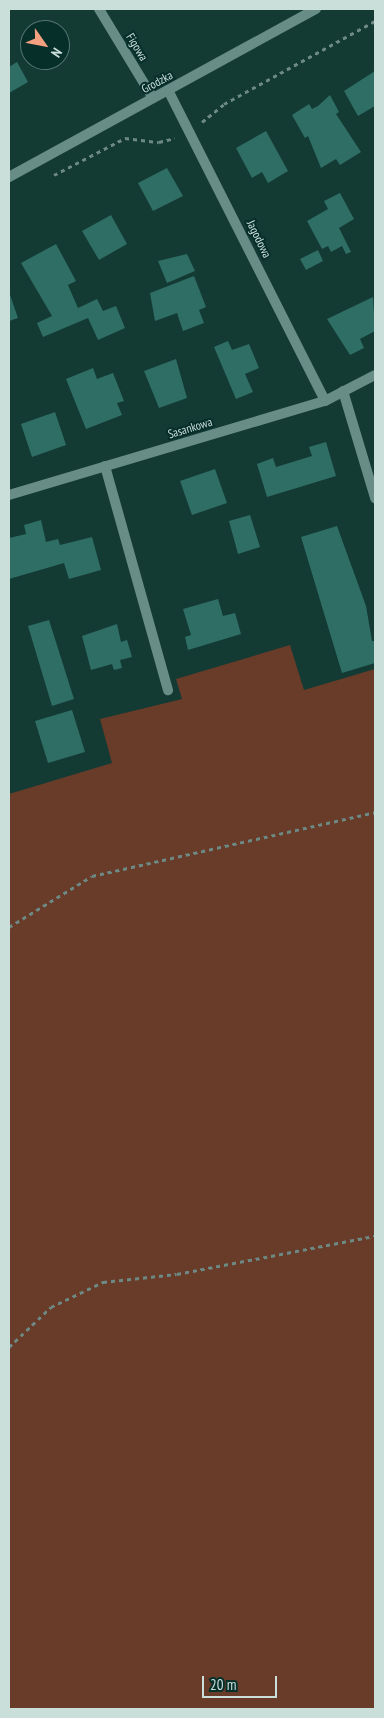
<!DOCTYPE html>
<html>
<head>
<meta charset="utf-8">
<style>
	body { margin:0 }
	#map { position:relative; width:384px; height:1718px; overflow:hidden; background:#143a34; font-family:"PT Sans Narrow",sans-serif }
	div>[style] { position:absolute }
	.green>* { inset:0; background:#693b29 }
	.building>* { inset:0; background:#2e6e65 }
	.path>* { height:3px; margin-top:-1.5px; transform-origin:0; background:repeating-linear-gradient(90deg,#6c8984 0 4px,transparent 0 8px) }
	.service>* { height:10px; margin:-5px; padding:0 5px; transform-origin:5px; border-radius:5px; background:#678d86 }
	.minor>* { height:10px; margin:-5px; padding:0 5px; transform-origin:5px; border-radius:5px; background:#678d86 }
	.tertiary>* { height:10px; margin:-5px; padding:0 5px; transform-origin:5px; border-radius:5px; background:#678d86 }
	span { translate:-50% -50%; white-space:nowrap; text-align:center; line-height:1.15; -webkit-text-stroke:4px #072f2a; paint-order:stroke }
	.street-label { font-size:12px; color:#cadeda }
	.frame { position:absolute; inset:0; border:10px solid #cadeda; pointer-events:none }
	.north { position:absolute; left:20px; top:20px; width:50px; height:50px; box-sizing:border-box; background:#072f2a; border:1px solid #557570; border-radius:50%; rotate:123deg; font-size:14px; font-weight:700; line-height:20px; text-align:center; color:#cadeda }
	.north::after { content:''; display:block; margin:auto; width:18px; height:22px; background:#f2a080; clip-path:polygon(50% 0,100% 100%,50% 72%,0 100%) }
	.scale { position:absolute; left:202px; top:1676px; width:75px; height:22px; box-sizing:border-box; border:2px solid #cadeda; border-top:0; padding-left:6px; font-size:15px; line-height:18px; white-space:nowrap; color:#cadeda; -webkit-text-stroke:4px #072f2a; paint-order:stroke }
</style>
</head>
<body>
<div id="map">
	<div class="green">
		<div style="clip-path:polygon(290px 645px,304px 690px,375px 669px,375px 1709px,9px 1709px,9px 794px,112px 763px,100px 719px,182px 699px,176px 679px)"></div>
	</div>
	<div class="building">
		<div style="clip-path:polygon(17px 62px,28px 82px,9px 93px,9px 67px)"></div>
		<div style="clip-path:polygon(375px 71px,375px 106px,358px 116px,344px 91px)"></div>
		<div style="clip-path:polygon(330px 95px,339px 112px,336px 114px,361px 152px,340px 165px,336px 159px,321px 168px,308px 136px,305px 138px,292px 115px,309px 104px,312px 109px,318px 106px)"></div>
		<div style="clip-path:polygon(266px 131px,288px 171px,268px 183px,262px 172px,252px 178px,236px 148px)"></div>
		<div style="clip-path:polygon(167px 168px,183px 196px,153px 211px,138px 183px)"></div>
		<div style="clip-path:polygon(340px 193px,354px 219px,339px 228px,351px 252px,346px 254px,342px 246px,331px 252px,328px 246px,322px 249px,307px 221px,328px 209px,324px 201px)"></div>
		<div style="clip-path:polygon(111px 215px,127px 244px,99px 260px,82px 231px)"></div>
		<div style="clip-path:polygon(56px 244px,76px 281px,68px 285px,78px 308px,97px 299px,103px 311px,116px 306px,125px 328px,98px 340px,88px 318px,43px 337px,37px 323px,52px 316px,21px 263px)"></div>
		<div style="clip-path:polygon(318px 250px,323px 261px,306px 270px,300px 259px)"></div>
		<div style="clip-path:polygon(187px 254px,195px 271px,167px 283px,158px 261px)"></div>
		<div style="clip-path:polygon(194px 276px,206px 307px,199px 310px,204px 323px,183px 331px,177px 313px,155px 321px,150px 293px)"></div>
		<div style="clip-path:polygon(9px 292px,18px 318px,9px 321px)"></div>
		<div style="clip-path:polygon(373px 297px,375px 331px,360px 339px,364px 348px,350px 355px,327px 319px)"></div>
		<div style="clip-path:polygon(228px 341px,232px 350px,249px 344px,259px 368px,245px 374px,253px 392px,236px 399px,214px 347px)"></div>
		<div style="clip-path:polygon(176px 359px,187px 398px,159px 408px,144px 371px)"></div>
		<div style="clip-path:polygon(93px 368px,97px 379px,113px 373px,124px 401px,117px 403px,122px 415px,86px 429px,66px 379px)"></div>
		<div style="clip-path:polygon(55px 412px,66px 445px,32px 457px,21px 424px)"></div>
		<div style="clip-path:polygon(326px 442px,336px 476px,267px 497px,257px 464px,273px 458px,276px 467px,312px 456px,309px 447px)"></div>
		<div style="clip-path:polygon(215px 469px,227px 503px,192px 515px,180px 481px)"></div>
		<div style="clip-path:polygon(250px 515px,260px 547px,238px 554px,229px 521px)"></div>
		<div style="clip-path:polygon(41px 520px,46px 542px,58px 539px,60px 545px,92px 537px,101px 570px,69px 579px,64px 563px,9px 579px,9px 538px,26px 534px,24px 525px)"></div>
		<div style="clip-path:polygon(337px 526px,366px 606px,372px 641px,375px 641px,375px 663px,342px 673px,301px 537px)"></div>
		<div style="clip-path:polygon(218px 599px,223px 616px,235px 613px,241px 634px,188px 650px,185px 637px,191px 635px,183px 609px)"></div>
		<div style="clip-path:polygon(49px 620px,74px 699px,52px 706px,28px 626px)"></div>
		<div style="clip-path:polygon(117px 624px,121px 642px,127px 640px,132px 657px,120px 660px,122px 668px,114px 670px,112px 664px,91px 670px,82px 636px)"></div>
		<div style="clip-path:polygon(72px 710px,85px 752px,48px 763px,35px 721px)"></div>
	</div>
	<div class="path">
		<div style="left:202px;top:122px;width:28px;rotate:-39deg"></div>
		<div style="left:224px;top:104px;width:172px;rotate:-28.8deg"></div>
		<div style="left:54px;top:175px;width:80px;rotate:-27.5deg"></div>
		<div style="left:125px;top:138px;width:34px;rotate:7deg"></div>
		<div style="left:159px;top:142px;width:16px;rotate:-14deg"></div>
		<div style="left:9px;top:927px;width:97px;rotate:-31.6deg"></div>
		<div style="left:92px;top:876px;width:290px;rotate:-12.7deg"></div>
		<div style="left:9px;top:1347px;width:58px;rotate:-43.6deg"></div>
		<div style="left:51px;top:1307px;width:58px;rotate:-25.7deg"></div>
		<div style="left:103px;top:1282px;width:74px;rotate:-6.2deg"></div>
		<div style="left:177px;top:1274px;width:202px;rotate:-10.9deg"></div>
	</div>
	<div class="service">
		<div style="left:105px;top:466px;width:233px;rotate:74.3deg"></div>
	</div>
	<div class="minor">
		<div style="left:99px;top:9px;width:104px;rotate:58.8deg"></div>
		<div style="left:168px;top:90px;width:348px;rotate:63.2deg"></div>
		<div style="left:343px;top:391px;width:112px;rotate:73.3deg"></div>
		<div style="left:9px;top:495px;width:330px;rotate:-16.6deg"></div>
		<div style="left:325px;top:401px;width:56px;rotate:-27.5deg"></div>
	</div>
	<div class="tertiary">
		<div style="left:9px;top:177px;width:350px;rotate:-28.7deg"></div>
	</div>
	<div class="street-label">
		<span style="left:137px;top:47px;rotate:59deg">Figowa</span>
		<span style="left:157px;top:82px;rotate:-28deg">Grodzka</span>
		<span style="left:259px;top:239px;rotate:64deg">Jagodowa</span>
		<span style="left:190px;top:428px;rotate:-17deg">Sasankowa</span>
	</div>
	<div class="frame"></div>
	<div class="north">N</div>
	<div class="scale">20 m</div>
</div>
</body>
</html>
